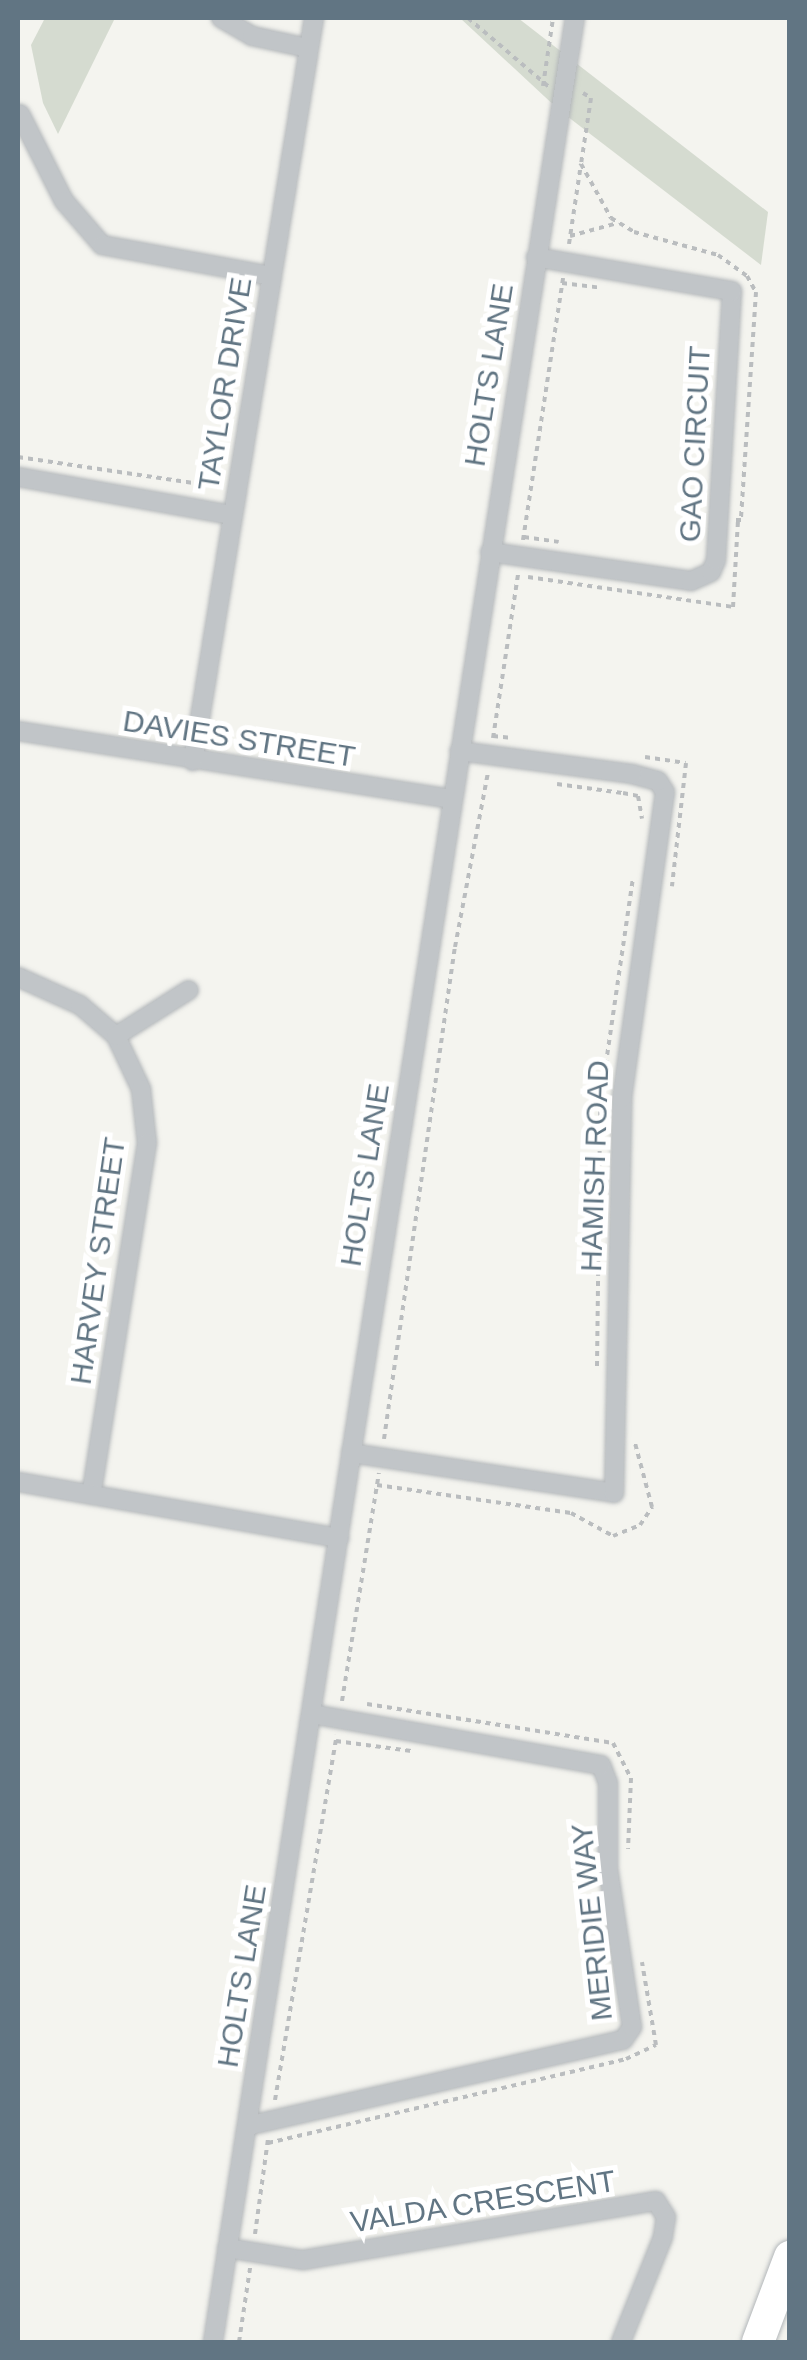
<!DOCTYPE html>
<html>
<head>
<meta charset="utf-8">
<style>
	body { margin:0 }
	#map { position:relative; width:807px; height:2360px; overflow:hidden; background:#f4f4ef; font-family:Arial,sans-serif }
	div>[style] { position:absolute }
	.green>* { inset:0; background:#d5dbd0 }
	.path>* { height:4px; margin-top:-2px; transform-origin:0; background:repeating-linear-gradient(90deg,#babdbf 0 5px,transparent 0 10px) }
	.roads { filter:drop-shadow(0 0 2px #b3b7ba) drop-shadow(0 0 2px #b3b7ba) }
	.street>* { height:18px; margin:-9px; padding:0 9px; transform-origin:9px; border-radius:9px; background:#c1c5c8 }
	.highway>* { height:32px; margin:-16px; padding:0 16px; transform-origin:16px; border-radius:16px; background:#fff }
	span { translate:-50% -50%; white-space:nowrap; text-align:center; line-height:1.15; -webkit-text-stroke:10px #fff; paint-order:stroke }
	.street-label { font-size:30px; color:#617583 }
	.frame { position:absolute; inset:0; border:20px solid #617583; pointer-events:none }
</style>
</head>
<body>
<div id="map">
	<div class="green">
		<div style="clip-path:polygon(45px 18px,115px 18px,58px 134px,43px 103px,31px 45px)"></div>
		<div style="clip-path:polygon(460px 18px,518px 18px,768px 212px,761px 265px,559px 110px)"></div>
	</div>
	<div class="path">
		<div style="left:468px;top:18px;width:106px;rotate:40.4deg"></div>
		<div style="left:543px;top:86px;width:69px;rotate:-81.6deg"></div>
		<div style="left:583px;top:93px;width:9px;rotate:32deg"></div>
		<div style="left:591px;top:98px;width:67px;rotate:98.6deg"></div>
		<div style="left:581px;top:164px;width:62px;rotate:60.9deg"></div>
		<div style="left:611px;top:218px;width:27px;rotate:31deg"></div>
		<div style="left:634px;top:232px;width:87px;rotate:15.3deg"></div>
		<div style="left:718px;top:255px;width:36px;rotate:36deg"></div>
		<div style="left:747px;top:276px;width:18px;rotate:61deg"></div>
		<div style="left:756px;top:292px;width:228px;rotate:93.8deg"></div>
		<div style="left:741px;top:520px;width:8px;rotate:180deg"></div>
		<div style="left:570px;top:236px;width:50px;rotate:-15.2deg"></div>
		<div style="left:569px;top:244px;width:81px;rotate:-81.5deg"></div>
		<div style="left:562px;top:283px;width:38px;rotate:7deg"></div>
		<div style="left:18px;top:457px;width:191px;rotate:8.4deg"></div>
		<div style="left:524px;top:537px;width:35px;rotate:8deg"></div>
		<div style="left:523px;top:540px;width:265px;rotate:-81.3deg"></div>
		<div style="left:528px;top:577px;width:207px;rotate:8.3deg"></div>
		<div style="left:733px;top:607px;width:87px;rotate:-86.7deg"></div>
		<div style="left:493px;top:736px;width:19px;rotate:6deg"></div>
		<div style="left:493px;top:738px;width:166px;rotate:-81.3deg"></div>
		<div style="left:645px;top:757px;width:41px;rotate:8.3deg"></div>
		<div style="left:686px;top:763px;width:124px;rotate:96.5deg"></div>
		<div style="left:557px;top:784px;width:66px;rotate:7.9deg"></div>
		<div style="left:623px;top:793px;width:15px;rotate:11deg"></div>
		<div style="left:638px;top:796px;width:23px;rotate:80deg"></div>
		<div style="left:597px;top:1366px;width:262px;rotate:-89.3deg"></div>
		<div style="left:600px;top:1104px;width:228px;rotate:-81.7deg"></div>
		<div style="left:384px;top:1439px;width:497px;rotate:-81.8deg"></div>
		<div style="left:455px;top:947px;width:178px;rotate:-79.3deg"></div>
		<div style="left:377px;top:1485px;width:196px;rotate:8.2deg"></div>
		<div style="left:571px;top:1513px;width:48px;rotate:28.7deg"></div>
		<div style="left:613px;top:1536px;width:29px;rotate:-22deg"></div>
		<div style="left:640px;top:1525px;width:22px;rotate:-56deg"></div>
		<div style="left:652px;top:1507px;width:66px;rotate:-104.9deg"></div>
		<div style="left:342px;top:1701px;width:231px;rotate:-80.8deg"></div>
		<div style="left:367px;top:1704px;width:249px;rotate:9deg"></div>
		<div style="left:613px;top:1743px;width:39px;rotate:63deg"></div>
		<div style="left:631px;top:1778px;width:71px;rotate:92.4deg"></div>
		<div style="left:336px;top:1741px;width:76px;rotate:7.6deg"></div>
		<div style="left:600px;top:1948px;width:56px;rotate:80.7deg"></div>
		<div style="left:275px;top:2100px;width:370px;rotate:-80.4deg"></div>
		<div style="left:268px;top:2143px;width:368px;rotate:-13.2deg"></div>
		<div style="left:626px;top:2059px;width:33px;rotate:-25deg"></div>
		<div style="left:656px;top:2045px;width:84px;rotate:-99.6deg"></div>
		<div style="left:255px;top:2234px;width:96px;rotate:-82.2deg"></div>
		<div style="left:239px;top:2342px;width:75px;rotate:-81.5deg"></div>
	</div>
	<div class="roads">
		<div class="street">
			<div style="left:221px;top:18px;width:36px;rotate:30deg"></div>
			<div style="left:252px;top:36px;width:57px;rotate:12.1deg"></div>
			<div style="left:20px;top:114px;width:97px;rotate:63.2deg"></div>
			<div style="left:64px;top:201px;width:58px;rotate:49.2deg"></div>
			<div style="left:102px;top:245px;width:172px;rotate:10.4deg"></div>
			<div style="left:18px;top:477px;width:217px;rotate:10.1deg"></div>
			<div style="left:490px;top:552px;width:203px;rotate:8.2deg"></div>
			<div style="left:691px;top:581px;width:22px;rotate:-24deg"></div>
			<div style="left:711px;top:572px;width:13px;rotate:-67deg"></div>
			<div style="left:716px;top:560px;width:269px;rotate:-86.6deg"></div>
			<div style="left:732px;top:291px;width:199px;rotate:-170.2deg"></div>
			<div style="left:18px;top:731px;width:439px;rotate:8.9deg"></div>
			<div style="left:193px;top:761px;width:753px;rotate:-80.75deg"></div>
			<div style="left:18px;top:977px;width:68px;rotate:24.3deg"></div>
			<div style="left:80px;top:1005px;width:48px;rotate:40.7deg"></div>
			<div style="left:116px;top:1036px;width:59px;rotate:64.7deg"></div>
			<div style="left:141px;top:1089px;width:54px;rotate:83.7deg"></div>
			<div style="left:147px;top:1143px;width:356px;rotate:99deg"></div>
			<div style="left:116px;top:1036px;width:86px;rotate:-32.2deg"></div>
			<div style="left:351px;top:1453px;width:266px;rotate:8.6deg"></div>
			<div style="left:614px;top:1493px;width:395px;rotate:-88.8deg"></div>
			<div style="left:622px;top:1098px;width:309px;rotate:-82deg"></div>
			<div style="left:665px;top:792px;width:13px;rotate:-122deg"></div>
			<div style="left:658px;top:781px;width:27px;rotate:-165deg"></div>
			<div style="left:632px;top:774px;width:174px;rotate:-172.4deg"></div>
			<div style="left:18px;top:1482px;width:326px;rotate:9.9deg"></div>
			<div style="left:247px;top:2126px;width:386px;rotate:-12.9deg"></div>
			<div style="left:623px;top:2040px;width:16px;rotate:-55deg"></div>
			<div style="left:632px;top:2027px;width:160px;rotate:-98.6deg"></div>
			<div style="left:608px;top:1869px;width:86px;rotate:-90deg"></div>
			<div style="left:608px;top:1783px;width:19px;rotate:-111deg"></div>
			<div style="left:601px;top:1765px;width:293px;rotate:-170deg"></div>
			<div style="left:227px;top:2248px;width:77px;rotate:9deg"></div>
			<div style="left:303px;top:2260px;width:358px;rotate:-9.5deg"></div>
			<div style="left:656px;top:2201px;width:19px;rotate:58deg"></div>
			<div style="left:666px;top:2217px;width:20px;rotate:99deg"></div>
			<div style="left:663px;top:2237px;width:113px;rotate:111.8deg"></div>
			<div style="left:213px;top:2342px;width:2352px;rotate:-81.15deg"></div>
		</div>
		<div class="highway">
			<div style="left:758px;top:2342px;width:91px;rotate:-69.4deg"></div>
		</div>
	</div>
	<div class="street-label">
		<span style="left:489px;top:375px;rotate:-81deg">HOLTS LANE</span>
		<span style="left:225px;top:384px;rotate:-81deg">TAYLOR DRIVE</span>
		<span style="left:695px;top:444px;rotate:-87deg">GAO CIRCUIT</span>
		<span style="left:239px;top:739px;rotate:9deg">DAVIES STREET</span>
		<span style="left:595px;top:1166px;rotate:-88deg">HAMISH ROAD</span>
		<span style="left:365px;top:1175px;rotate:-81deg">HOLTS LANE</span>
		<span style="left:98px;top:1261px;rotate:-82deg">HARVEY STREET</span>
		<span style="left:592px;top:1922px;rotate:-96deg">MERIDIE WAY</span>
		<span style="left:242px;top:1976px;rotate:-81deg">HOLTS LANE</span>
		<span style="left:483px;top:2202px;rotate:-9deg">VALDA CRESCENT</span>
	</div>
	<div class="frame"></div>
</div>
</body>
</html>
